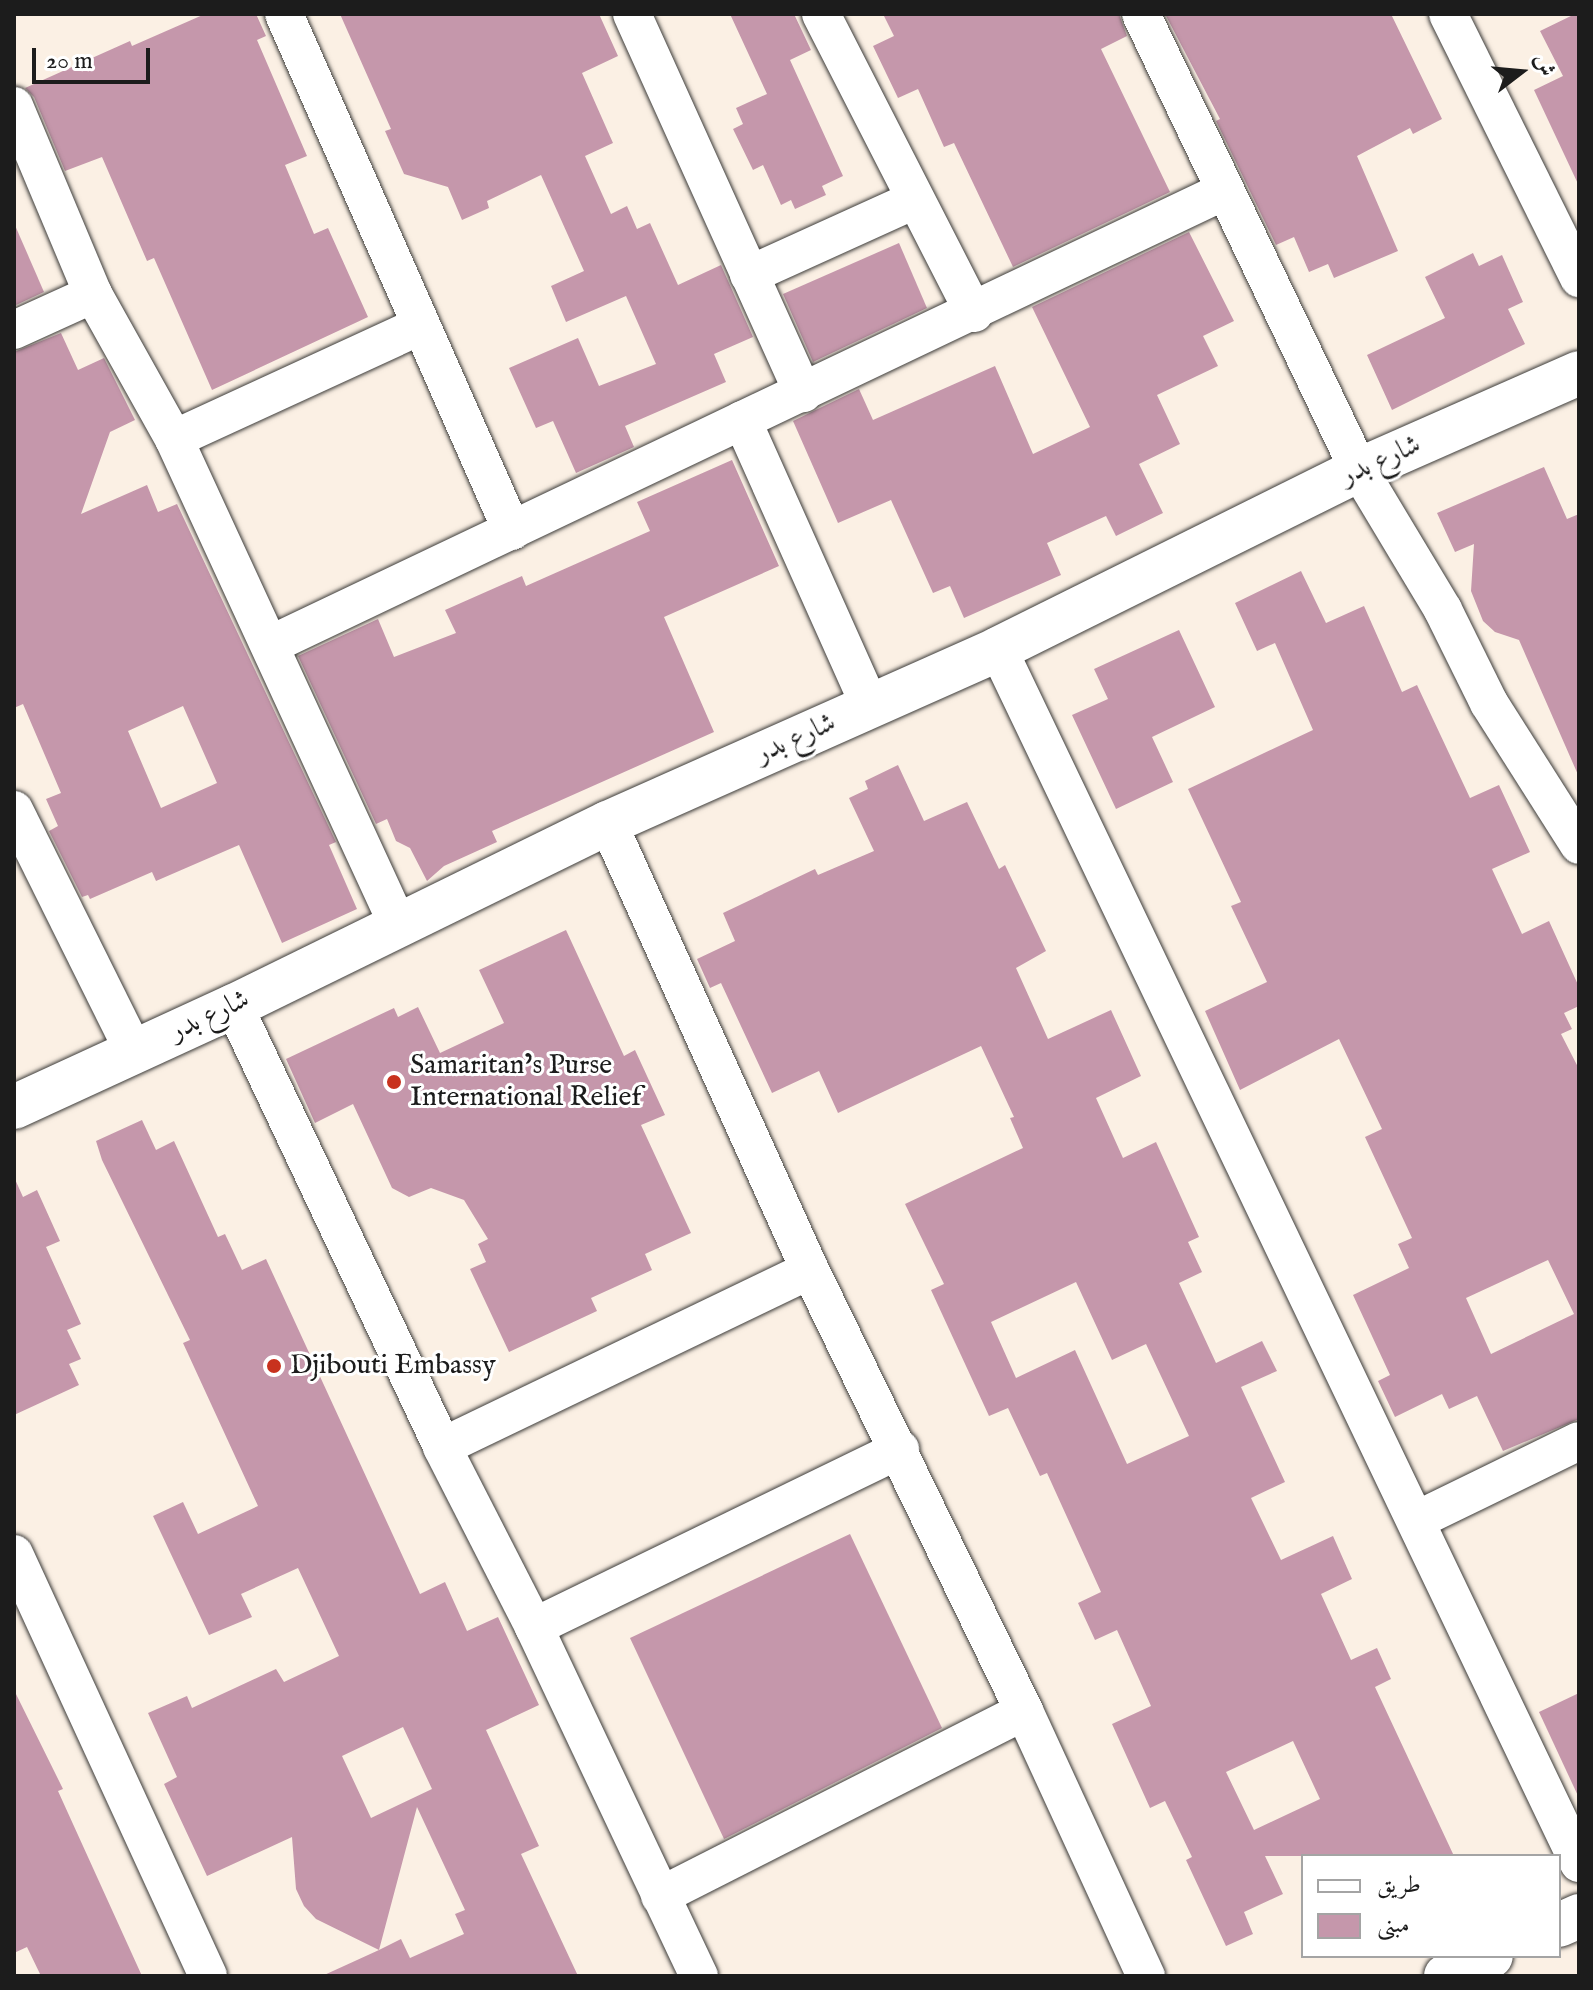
<!DOCTYPE html>
<html>
<head>
<meta charset="utf-8">
<style>
	body { margin:0 }
	#map { position:relative; width:1593px; height:1990px; overflow:hidden; background:#fbf0e4; font-family:"IM FELL English",Amiri,serif }
	div>[style] { position:absolute }
	.building>* { inset:0; background:#c597ab }
	.roads { filter:drop-shadow(0 0 2px #3d3c3a) drop-shadow(0 0 2px #3d3c3a) }
	.minor>* { height:38px; margin:-19px; padding:0 19px; transform-origin:19px; border-radius:19px; background:#fff }
	.tertiary>* { height:44px; margin:-22px; padding:0 22px; transform-origin:22px; border-radius:22px; background:#fff }
	.dots>* { width:22px; height:22px; translate:-50% -50%; box-sizing:border-box; border:4px solid #fff; border-radius:50% }
	span { translate:-50% -50%; white-space:nowrap; text-align:center; line-height:1.15; -webkit-text-stroke:6px #fff; paint-order:stroke }
	.street-label { font-size:28px; color:#1c1c1c }
	.poi-label { font-size:28px; color:#1c1c1c }
	.left { translate:0 -50%; text-align:left }
	.frame { position:absolute; inset:0; border:16px solid #1c1c1c; pointer-events:none }
	.legend { position:absolute; left:1301px; top:1854px; width:260px; height:104px; box-sizing:border-box; background:#fff; border:2px solid #a4a4a4; margin:0; padding:10px 14px; list-style:none; font-size:24px; color:#1c1c1c }
	.legend li { display:flex; align-items:center; gap:16px; height:40px }
	.legend b { width:40px; border:2px solid #a4a4a4 }
	.north { position:absolute; left:1481px; top:32px; width:80px; height:80px; -webkit-text-stroke:6px #fff; paint-order:stroke; rotate:74deg; font-size:22px; font-weight:700; line-height:32px; text-align:center; color:#1c1c1c }
	.north::after { content:''; display:block; margin:auto; width:28px; height:36px; background:#1c1c1c; clip-path:polygon(50% 0,100% 100%,50% 72%,0 100%) }
	.scale { position:absolute; left:32px; top:48px; width:118px; height:36px; box-sizing:border-box; border:4px solid #1c1c1c; border-top:0; padding-left:10px; font-size:24px; line-height:28px; white-space:nowrap; color:#1c1c1c; -webkit-text-stroke:6px #fff; paint-order:stroke }
</style>
</head>
<body>
<div id="map">
	<div class="building">
		<div style="clip-path:polygon(205px 14px,256px 14px,266px 36px,257px 40px,307px 156px,285px 165px,314px 234px,328px 228px,368px 317px,212px 390px,154px 258px,147px 261px,102px 157px,65px 171px,34px 97px,25px 88px,130px 41px,132px 46px)"></div>
		<div style="clip-path:polygon(340px 14px,599px 14px,618px 56px,582px 73px,613px 143px,585px 156px,611px 214px,627px 206px,637px 229px,650px 223px,678px 285px,721px 265px,753px 337px,714px 354px,726px 382px,625px 426px,634px 447px,576px 473px,553px 421px,536px 428px,509px 368px,578px 338px,599px 386px,656px 364px,626px 296px,566px 322px,551px 286px,584px 271px,541px 175px,487px 201px,489px 208px,462px 220px,448px 187px,404px 174px,385px 131px,391px 129px)"></div>
		<div style="clip-path:polygon(730px 14px,794px 14px,811px 50px,790px 60px,843px 176px,822px 186px,826px 195px,795px 209px,791px 200px,781px 205px,763px 165px,753px 170px,733px 129px,743px 124px,736px 108px,767px 94px)"></div>
		<div style="clip-path:polygon(883px 14px,1119px 14px,1127px 36px,1101px 49px,1170px 192px,1013px 267px,954px 143px,944px 147px,918px 89px,898px 98px,873px 46px,894px 36px)"></div>
		<div style="clip-path:polygon(1165px 14px,1391px 14px,1442px 119px,1413px 134px,1410px 128px,1357px 156px,1398px 251px,1334px 278px,1328px 264px,1309px 272px,1294px 237px,1276px 245px,1216px 121px,1220px 119px)"></div>
		<div style="clip-path:polygon(1575px 14px,1579px 14px,1579px 186px,1534px 90px,1563px 76px,1540px 31px)"></div>
		<div style="clip-path:polygon(14px 223px,44px 292px,14px 306px)"></div>
		<div style="clip-path:polygon(1189px 232px,1234px 321px,1203px 336px,1218px 366px,1157px 395px,1180px 444px,1139px 464px,1163px 513px,1116px 536px,1106px 516px,1047px 543px,1061px 575px,964px 618px,950px 586px,933px 593px,891px 500px,838px 523px,793px 421px,859px 389px,873px 420px,995px 366px,1033px 454px,1090px 427px,1032px 307px)"></div>
		<div style="clip-path:polygon(899px 243px,927px 308px,813px 362px,783px 294px)"></div>
		<div style="clip-path:polygon(1473px 253px,1479px 266px,1502px 255px,1523px 302px,1508px 309px,1525px 344px,1392px 410px,1367px 355px,1445px 318px,1425px 277px)"></div>
		<div style="clip-path:polygon(evenodd,61px 333px,78px 370px,104px 358px,135px 420px,110px 432px,81px 514px,147px 485px,158px 512px,177px 504px,336px 842px,329px 845px,357px 909px,282px 943px,239px 845px,156px 881px,152px 872px,90px 899px,88px 895px,82px 897px,49px 831px,58px 826px,46px 799px,61px 793px,23px 704px,14px 708px,14px 352px,61px 333px,183px 706px,217px 783px,161px 808px,128px 731px,183px 706px)"></div>
		<div style="clip-path:polygon(732px 460px,779px 566px,664px 617px,714px 732px,492px 831px,497px 842px,444px 866px,427px 881px,410px 848px,396px 841px,387px 819px,376px 824px,298px 656px,378px 619px,394px 657px,456px 633px,445px 610px,522px 576px,526px 586px,650px 531px,637px 502px)"></div>
		<div style="clip-path:polygon(1544px 467px,1567px 519px,1579px 514px,1579px 777px,1519px 640px,1495px 632px,1483px 621px,1471px 591px,1474px 544px,1455px 552px,1437px 513px)"></div>
		<div style="clip-path:polygon(evenodd,1301px 571px,1326px 623px,1364px 606px,1402px 692px,1417px 685px,1470px 798px,1499px 785px,1530px 852px,1492px 869px,1522px 934px,1549px 921px,1579px 987px,1579px 1006px,1564px 1013px,1572px 1029px,1561px 1034px,1579px 1069px,1579px 1419px,1503px 1451px,1477px 1396px,1449px 1409px,1442px 1394px,1395px 1417px,1378px 1381px,1390px 1375px,1353px 1295px,1409px 1268px,1398px 1244px,1412px 1238px,1365px 1137px,1382px 1129px,1339px 1039px,1240px 1090px,1205px 1011px,1267px 982px,1231px 906px,1241px 902px,1188px 789px,1313px 730px,1275px 643px,1257px 651px,1235px 603px,1301px 571px,1548px 1260px,1574px 1314px,1491px 1354px,1466px 1298px,1548px 1260px)"></div>
		<div style="clip-path:polygon(1179px 630px,1215px 707px,1152px 737px,1173px 782px,1116px 809px,1072px 715px,1108px 699px,1094px 669px)"></div>
		<div style="clip-path:polygon(evenodd,898px 765px,924px 821px,967px 802px,999px 869px,1005px 865px,1046px 951px,1016px 968px,1048px 1039px,1111px 1010px,1141px 1076px,1096px 1098px,1123px 1158px,1156px 1142px,1199px 1237px,1188px 1242px,1202px 1272px,1179px 1283px,1216px 1363px,1262px 1341px,1277px 1371px,1241px 1387px,1285px 1482px,1251px 1498px,1281px 1560px,1333px 1536px,1352px 1579px,1321px 1594px,1351px 1660px,1377px 1648px,1391px 1679px,1375px 1687px,1454px 1856px,1265px 1856px,1283px 1894px,1244px 1912px,1253px 1934px,1226px 1946px,1186px 1860px,1192px 1857px,1165px 1801px,1150px 1808px,1112px 1724px,1151px 1706px,1117px 1630px,1095px 1640px,1078px 1603px,1101px 1592px,1047px 1473px,1040px 1476px,1008px 1408px,989px 1416px,931px 1290px,944px 1284px,905px 1204px,1023px 1148px,1010px 1118px,1014px 1117px,981px 1046px,838px 1113px,819px 1071px,772px 1093px,721px 983px,710px 988px,697px 959px,735px 941px,723px 913px,815px 869px,818px 875px,874px 851px,849px 798px,868px 789px,865px 781px,898px 765px,1076px 1282px,1112px 1360px,1146px 1344px,1189px 1436px,1127px 1464px,1075px 1350px,1016px 1378px,991px 1322px,1076px 1282px,898px 765px,1293px 1741px,1320px 1799px,1254px 1830px,1226px 1772px,1293px 1741px)"></div>
		<div style="clip-path:polygon(566px 930px,624px 1056px,635px 1050px,665px 1115px,641px 1125px,691px 1233px,645px 1254px,652px 1270px,591px 1298px,597px 1311px,509px 1352px,470px 1269px,486px 1262px,478px 1244px,488px 1239px,464px 1200px,431px 1188px,409px 1197px,392px 1188px,353px 1104px,315px 1123px,286px 1059px,394px 1008px,398px 1017px,418px 1007px,440px 1053px,504px 1023px,479px 970px)"></div>
		<div style="clip-path:polygon(evenodd,142px 1120px,156px 1150px,174px 1141px,218px 1237px,225px 1234px,242px 1270px,266px 1259px,420px 1594px,445px 1582px,467px 1631px,498px 1617px,539px 1705px,486px 1730px,539px 1846px,521px 1854px,578px 1976px,322px 1976px,379px 1950px,316px 1919px,304px 1906px,296px 1889px,292px 1837px,207px 1876px,164px 1784px,177px 1777px,148px 1713px,187px 1696px,192px 1708px,276px 1669px,284px 1682px,339px 1656px,298px 1568px,241px 1594px,252px 1617px,209px 1635px,153px 1516px,183px 1502px,198px 1534px,258px 1506px,183px 1343px,190px 1340px,102px 1160px,96px 1141px,142px 1120px,403px 1727px,432px 1789px,371px 1818px,342px 1756px,403px 1727px,142px 1120px,417px 1807px,465px 1910px,455px 1914px,464px 1934px,410px 1958px,401px 1939px,379px 1950px,417px 1807px)"></div>
		<div style="clip-path:polygon(14px 1177px,23px 1197px,37px 1190px,60px 1241px,46px 1247px,81px 1324px,67px 1330px,81px 1359px,69px 1364px,79px 1385px,14px 1415px)"></div>
		<div style="clip-path:polygon(850px 1534px,942px 1728px,724px 1839px,630px 1638px)"></div>
		<div style="clip-path:polygon(14px 1690px,63px 1789px,58px 1791px,142px 1976px,41px 1976px,27px 1947px,14px 1953px)"></div>
		<div style="clip-path:polygon(1579px 1693px,1579px 1798px,1539px 1712px)"></div>
	</div>
	<div class="roads">
		<div class="minor">
			<div style="left:284px;top:14px;width:565px;rotate:66.2deg"></div>
			<div style="left:632px;top:14px;width:416px;rotate:65.7deg"></div>
			<div style="left:821px;top:14px;width:336px;rotate:62.9deg"></div>
			<div style="left:1141px;top:14px;width:505px;rotate:64.45deg"></div>
			<div style="left:1359px;top:470px;width:163px;rotate:59deg"></div>
			<div style="left:1443px;top:610px;width:104px;rotate:63.7deg"></div>
			<div style="left:1489px;top:703px;width:168px;rotate:57.6deg"></div>
			<div style="left:1448px;top:14px;width:295px;rotate:63.6deg"></div>
			<div style="left:14px;top:106px;width:204px;rotate:67.2deg"></div>
			<div style="left:93px;top:294px;width:166px;rotate:60.8deg"></div>
			<div style="left:174px;top:439px;width:535px;rotate:65.25deg"></div>
			<div style="left:749px;top:275px;width:181px;rotate:-24.4deg"></div>
			<div style="left:14px;top:330px;width:87px;rotate:-24.5deg"></div>
			<div style="left:742px;top:420px;width:313px;rotate:65.9deg"></div>
			<div style="left:174px;top:439px;width:271px;rotate:-24.7deg"></div>
			<div style="left:270px;top:645px;width:1057px;rotate:-25.45deg"></div>
			<div style="left:998px;top:649px;width:1346px;rotate:64.43deg"></div>
			<div style="left:14px;top:810px;width:268px;rotate:63.6deg"></div>
			<div style="left:608px;top:823px;width:491px;rotate:65.7deg"></div>
			<div style="left:810px;top:1270px;width:490px;rotate:64.1deg"></div>
			<div style="left:1024px;top:1711px;width:292px;rotate:65.3deg"></div>
			<div style="left:234px;top:1006px;width:488px;rotate:64.7deg"></div>
			<div style="left:442px;top:1447px;width:202px;rotate:62.9deg"></div>
			<div style="left:534px;top:1627px;width:386px;rotate:64.7deg"></div>
			<div style="left:442px;top:1447px;width:408px;rotate:-25.7deg"></div>
			<div style="left:1417px;top:1520px;width:180px;rotate:-26deg"></div>
			<div style="left:14px;top:1554px;width:464px;rotate:65.3deg"></div>
			<div style="left:534px;top:1627px;width:407px;rotate:-25.9deg"></div>
			<div style="left:660px;top:1896px;width:408px;rotate:-26.9deg"></div>
		</div>
		<div class="tertiary">
			<div style="left:14px;top:1107px;width:242px;rotate:-24.7deg"></div>
			<div style="left:234px;top:1006px;width:416px;rotate:-26.1deg"></div>
			<div style="left:608px;top:823px;width:427px;rotate:-24deg"></div>
			<div style="left:998px;top:649px;width:403px;rotate:-26.4deg"></div>
			<div style="left:1359px;top:470px;width:240px;rotate:-23.8deg"></div>
			<div style="left:1559px;top:1925px;width:22px;rotate:-24deg"></div>
			<div style="left:1446px;top:1976px;width:49px;rotate:-24deg"></div>
		</div>
	</div>
	<div class="dots">
		<div style="left:394px;top:1082px;background:#c8321e"></div>
		<div style="left:274px;top:1366px;background:#c8321e"></div>
	</div>
	<div class="street-label">
		<span style="left:1381px;top:461px;rotate:-24deg">شارع بدر</span>
		<span style="left:796px;top:739px;rotate:-24deg">شارع بدر</span>
		<span style="left:210px;top:1016px;rotate:-25deg">شارع بدر</span>
	</div>
	<div class="poi-label">
		<span class="left" style="left:410px;top:1082px">Samaritan’s Purse<br>International Relief</span>
		<span class="left" style="left:290px;top:1366px">Djibouti Embassy</span>
	</div>
	<div class="frame"></div>
	<ul class="legend">
	<li><b style="height:10px;background:#fff"></b>طريق</li>
	<li><b style="height:22px;background:#c597ab"></b>مبنى</li>
	</ul>
	<div class="north">ش</div>
	<div class="scale">20 m</div>
</div>
</body>
</html>
